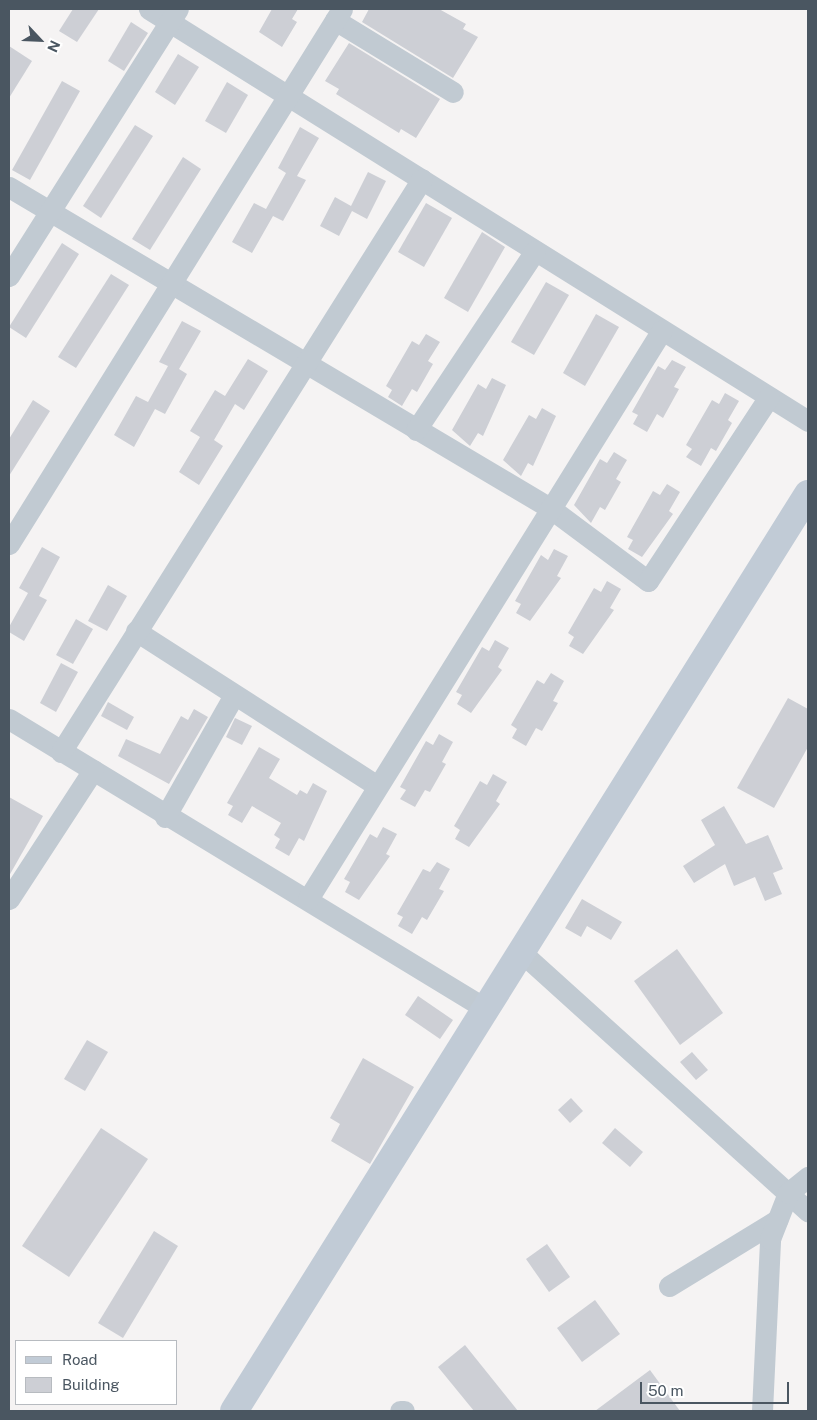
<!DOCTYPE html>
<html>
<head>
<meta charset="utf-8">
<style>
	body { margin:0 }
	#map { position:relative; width:817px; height:1420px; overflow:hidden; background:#f5f3f3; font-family:"Public Sans",sans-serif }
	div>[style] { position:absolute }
	.building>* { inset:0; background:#cdcfd5 }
	.street>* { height:21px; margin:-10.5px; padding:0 10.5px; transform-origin:10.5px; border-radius:10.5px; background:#c1cad2 }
	.secondary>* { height:28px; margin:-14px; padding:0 14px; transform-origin:14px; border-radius:14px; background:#c1cbd6 }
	span { translate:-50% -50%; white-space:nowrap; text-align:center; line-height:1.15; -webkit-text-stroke:4.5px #fff; paint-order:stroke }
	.frame { position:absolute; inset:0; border:10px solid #4a5661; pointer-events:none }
	.legend { position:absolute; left:15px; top:1340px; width:162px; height:65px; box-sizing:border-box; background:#fff; border:1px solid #b7bbc0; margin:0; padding:6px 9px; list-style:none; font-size:15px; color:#4a5661 }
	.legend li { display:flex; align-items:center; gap:10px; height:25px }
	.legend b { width:25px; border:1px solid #b7bbc0 }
	.north { position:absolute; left:15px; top:15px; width:50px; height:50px; -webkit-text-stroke:4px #fff; paint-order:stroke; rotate:115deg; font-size:14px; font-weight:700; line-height:20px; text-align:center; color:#4a5661 }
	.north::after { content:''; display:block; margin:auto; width:18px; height:22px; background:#4a5661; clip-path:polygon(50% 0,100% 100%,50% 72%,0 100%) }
	.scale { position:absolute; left:640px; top:1382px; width:149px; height:22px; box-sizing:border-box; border:2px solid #4a5661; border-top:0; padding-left:6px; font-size:15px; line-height:18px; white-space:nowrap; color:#4a5661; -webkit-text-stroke:4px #fff; paint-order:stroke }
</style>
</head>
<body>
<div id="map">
	<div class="building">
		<div style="clip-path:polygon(73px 9px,99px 9px,77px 42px,59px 31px)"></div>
		<div style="clip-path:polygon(272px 9px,298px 9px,292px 19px,297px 22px,282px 47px,259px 32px)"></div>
		<div style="clip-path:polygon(369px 9px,439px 9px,466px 24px,463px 29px,478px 37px,453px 78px,362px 22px)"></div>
		<div style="clip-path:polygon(131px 22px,148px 33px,124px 71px,108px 61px)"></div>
		<div style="clip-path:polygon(349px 43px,440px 99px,416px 138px,401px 129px,399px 133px,336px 94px,339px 89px,325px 81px)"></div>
		<div style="clip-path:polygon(9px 46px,32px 61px,9px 98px)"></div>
		<div style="clip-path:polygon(178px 54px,199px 67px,175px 105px,155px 92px)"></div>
		<div style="clip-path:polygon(62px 81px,80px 91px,30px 180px,12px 170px)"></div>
		<div style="clip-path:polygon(227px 82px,248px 95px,226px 133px,205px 121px)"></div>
		<div style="clip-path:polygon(135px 125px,153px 136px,101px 218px,83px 206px)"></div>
		<div style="clip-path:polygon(300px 127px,319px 138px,297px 176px,306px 180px,283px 221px,273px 216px,252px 253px,232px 242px,254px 203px,266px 209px,286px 173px,278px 168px)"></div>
		<div style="clip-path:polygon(183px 157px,201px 169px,150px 250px,132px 239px)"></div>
		<div style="clip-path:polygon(368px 172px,386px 181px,367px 219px,352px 211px,339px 236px,320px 226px,335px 197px,351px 206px)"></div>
		<div style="clip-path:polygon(426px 203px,452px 218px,424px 267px,398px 252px)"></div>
		<div style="clip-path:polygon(482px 232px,505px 247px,468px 312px,444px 298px)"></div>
		<div style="clip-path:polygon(62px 243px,79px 254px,26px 338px,9px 327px)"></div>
		<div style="clip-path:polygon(111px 274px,129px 285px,76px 368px,58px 357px)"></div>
		<div style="clip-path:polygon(546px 282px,569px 295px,534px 355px,511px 342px)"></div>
		<div style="clip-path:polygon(596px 314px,619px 327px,585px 386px,563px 373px)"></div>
		<div style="clip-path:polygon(182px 321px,201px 331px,179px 369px,187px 374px,165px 414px,155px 409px,134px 447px,114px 435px,136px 396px,148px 402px,168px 366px,159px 362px)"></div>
		<div style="clip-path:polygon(426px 334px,440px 342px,428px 361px,433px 364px,417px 392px,412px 389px,402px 406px,388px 397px,392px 390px,386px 386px,412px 341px,419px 345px)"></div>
		<div style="clip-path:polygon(248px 359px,268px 371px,244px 410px,235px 404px,214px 440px,223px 446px,199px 485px,179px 472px,200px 437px,190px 431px,215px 390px,225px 396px)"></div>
		<div style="clip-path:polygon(672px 360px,686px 367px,674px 387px,679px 389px,663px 418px,657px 414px,647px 432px,633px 424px,638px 415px,632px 412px,658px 366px,665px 370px)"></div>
		<div style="clip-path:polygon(492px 378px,506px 385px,483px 436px,478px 433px,470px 446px,452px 430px,478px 384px,486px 389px)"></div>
		<div style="clip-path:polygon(725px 393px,739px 401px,728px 420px,732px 423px,716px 451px,711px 448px,701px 466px,686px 457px,692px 449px,686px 445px,712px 400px,719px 404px)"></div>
		<div style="clip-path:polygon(33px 400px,50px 411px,9px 476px,9px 439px)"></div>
		<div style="clip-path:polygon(542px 408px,556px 416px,533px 466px,528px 463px,521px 476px,503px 460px,529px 415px,536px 419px)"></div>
		<div style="clip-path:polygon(614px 452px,627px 460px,616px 479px,621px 482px,605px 510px,600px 507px,591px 523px,574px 505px,600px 459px,607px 463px)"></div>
		<div style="clip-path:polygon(667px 484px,680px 492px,669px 511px,673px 514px,642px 557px,628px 549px,633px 540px,627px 537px,653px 491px,660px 495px)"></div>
		<div style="clip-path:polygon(42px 547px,60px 557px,39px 596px,47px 600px,24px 641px,9px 632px,9px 627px,28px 593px,19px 588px)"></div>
		<div style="clip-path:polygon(554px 549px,568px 556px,557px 576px,561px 578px,530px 621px,516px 613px,521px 604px,515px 601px,541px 555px,548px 560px)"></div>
		<div style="clip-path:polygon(607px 581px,621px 589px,610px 608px,614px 610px,583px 654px,569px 646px,574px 637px,568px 633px,594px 588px,601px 592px)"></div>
		<div style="clip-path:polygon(108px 585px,127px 596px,107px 631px,88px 621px)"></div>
		<div style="clip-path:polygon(76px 619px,93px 629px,73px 664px,56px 655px)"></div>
		<div style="clip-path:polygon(495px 640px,509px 648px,498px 667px,502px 670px,471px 713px,457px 704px,462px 695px,456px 692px,482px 647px,489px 651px)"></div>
		<div style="clip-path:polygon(61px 663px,78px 672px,56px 712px,40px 703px)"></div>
		<div style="clip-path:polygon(551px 673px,564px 681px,553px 701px,558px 703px,542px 731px,536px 728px,526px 746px,512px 738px,517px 729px,511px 725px,537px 680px,544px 684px)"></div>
		<div style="clip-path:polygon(788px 698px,808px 709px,808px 747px,774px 808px,737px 788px)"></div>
		<div style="clip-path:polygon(108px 702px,134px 717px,127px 730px,101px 716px)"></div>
		<div style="clip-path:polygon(194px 709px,208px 717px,169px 784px,118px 756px,126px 739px,160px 754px,181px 716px,188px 720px)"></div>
		<div style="clip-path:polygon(235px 718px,252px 726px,242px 745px,226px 737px)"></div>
		<div style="clip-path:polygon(439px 734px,453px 742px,442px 762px,446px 764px,430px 792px,425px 790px,415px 807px,400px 799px,406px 790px,400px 787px,426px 741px,433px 745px)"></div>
		<div style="clip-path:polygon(259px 747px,280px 759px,269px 778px,297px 795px,300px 790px,307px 794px,313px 783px,327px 791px,304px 841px,299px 838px,289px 856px,275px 848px,280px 839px,274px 835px,281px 823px,252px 806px,242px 823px,228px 815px,233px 806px,227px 803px)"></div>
		<div style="clip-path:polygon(493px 774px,507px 782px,496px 801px,500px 804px,469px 847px,455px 839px,460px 830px,454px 826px,480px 781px,487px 785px)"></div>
		<div style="clip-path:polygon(9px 797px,43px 816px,9px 876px)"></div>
		<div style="clip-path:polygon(724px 806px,746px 844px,768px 835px,783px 869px,773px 873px,782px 894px,765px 901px,755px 877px,734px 886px,725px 864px,694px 883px,683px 866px,715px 845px,701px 820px)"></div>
		<div style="clip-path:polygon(383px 827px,397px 834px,386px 854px,390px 856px,359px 900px,345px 892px,350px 882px,344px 879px,370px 834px,377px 838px)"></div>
		<div style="clip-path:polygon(437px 862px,450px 869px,439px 889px,444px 891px,427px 920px,422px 917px,412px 934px,398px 926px,403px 917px,397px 914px,423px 869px,430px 872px)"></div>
		<div style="clip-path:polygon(582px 899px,622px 922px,611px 940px,587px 926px,581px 937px,565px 928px)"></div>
		<div style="clip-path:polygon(677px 949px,723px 1013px,680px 1045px,634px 981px)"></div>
		<div style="clip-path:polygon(418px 996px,453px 1020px,440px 1039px,405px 1015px)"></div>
		<div style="clip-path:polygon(87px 1040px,108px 1052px,85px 1091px,64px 1079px)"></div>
		<div style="clip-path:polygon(692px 1052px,708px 1070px,696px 1080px,680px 1062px)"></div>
		<div style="clip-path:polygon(363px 1058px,414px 1087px,370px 1164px,331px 1141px,340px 1124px,330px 1118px)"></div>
		<div style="clip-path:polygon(571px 1098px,583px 1111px,570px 1123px,558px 1110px)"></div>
		<div style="clip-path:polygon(101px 1128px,148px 1159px,69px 1277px,22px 1246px)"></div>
		<div style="clip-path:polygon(615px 1128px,643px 1152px,630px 1167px,602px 1143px)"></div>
		<div style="clip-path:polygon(154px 1231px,178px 1246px,123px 1338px,98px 1323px)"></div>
		<div style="clip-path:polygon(547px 1244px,570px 1277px,549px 1292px,526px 1259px)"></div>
		<div style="clip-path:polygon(595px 1300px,620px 1334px,582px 1362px,557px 1328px)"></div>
		<div style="clip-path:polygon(465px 1345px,518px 1411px,474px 1411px,438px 1367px)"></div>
		<div style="clip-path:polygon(650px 1370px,680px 1411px,595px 1411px)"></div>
	</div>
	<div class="street">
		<div style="left:149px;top:9px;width:777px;rotate:32.01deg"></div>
		<div style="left:335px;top:20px;width:138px;rotate:31.4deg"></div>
		<div style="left:9px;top:187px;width:629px;rotate:30.68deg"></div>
		<div style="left:550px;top:508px;width:122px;rotate:36.7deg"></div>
		<div style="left:648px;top:581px;width:220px;rotate:-56.7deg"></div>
		<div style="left:9px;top:276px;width:316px;rotate:-57.7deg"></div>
		<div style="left:416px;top:430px;width:215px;rotate:-56.4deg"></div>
		<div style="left:9px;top:544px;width:630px;rotate:-58.1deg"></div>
		<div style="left:136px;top:631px;width:285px;rotate:32.7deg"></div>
		<div style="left:9px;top:719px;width:555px;rotate:31.28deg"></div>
		<div style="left:61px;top:752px;width:677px;rotate:-57.79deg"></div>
		<div style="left:165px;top:817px;width:138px;rotate:-60.5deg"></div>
		<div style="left:9px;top:899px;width:154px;rotate:-56.9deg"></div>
		<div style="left:308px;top:899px;width:670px;rotate:-58.11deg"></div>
		<div style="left:521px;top:952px;width:387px;rotate:42.1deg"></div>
		<div style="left:669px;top:1286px;width:127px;rotate:-31.4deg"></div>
		<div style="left:400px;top:1411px;width:4px"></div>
		<div style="left:762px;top:1411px;width:172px;rotate:-87.3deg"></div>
		<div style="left:770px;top:1239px;width:49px;rotate:-68.6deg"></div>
		<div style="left:788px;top:1193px;width:26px;rotate:-39deg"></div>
	</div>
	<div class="secondary">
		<div style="left:234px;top:1411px;width:1082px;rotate:-57.96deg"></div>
	</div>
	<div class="frame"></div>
	<ul class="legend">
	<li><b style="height:6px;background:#c1cbd6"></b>Road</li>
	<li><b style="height:14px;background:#cdcfd5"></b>Building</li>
	</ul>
	<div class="north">N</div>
	<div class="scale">50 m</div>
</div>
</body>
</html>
